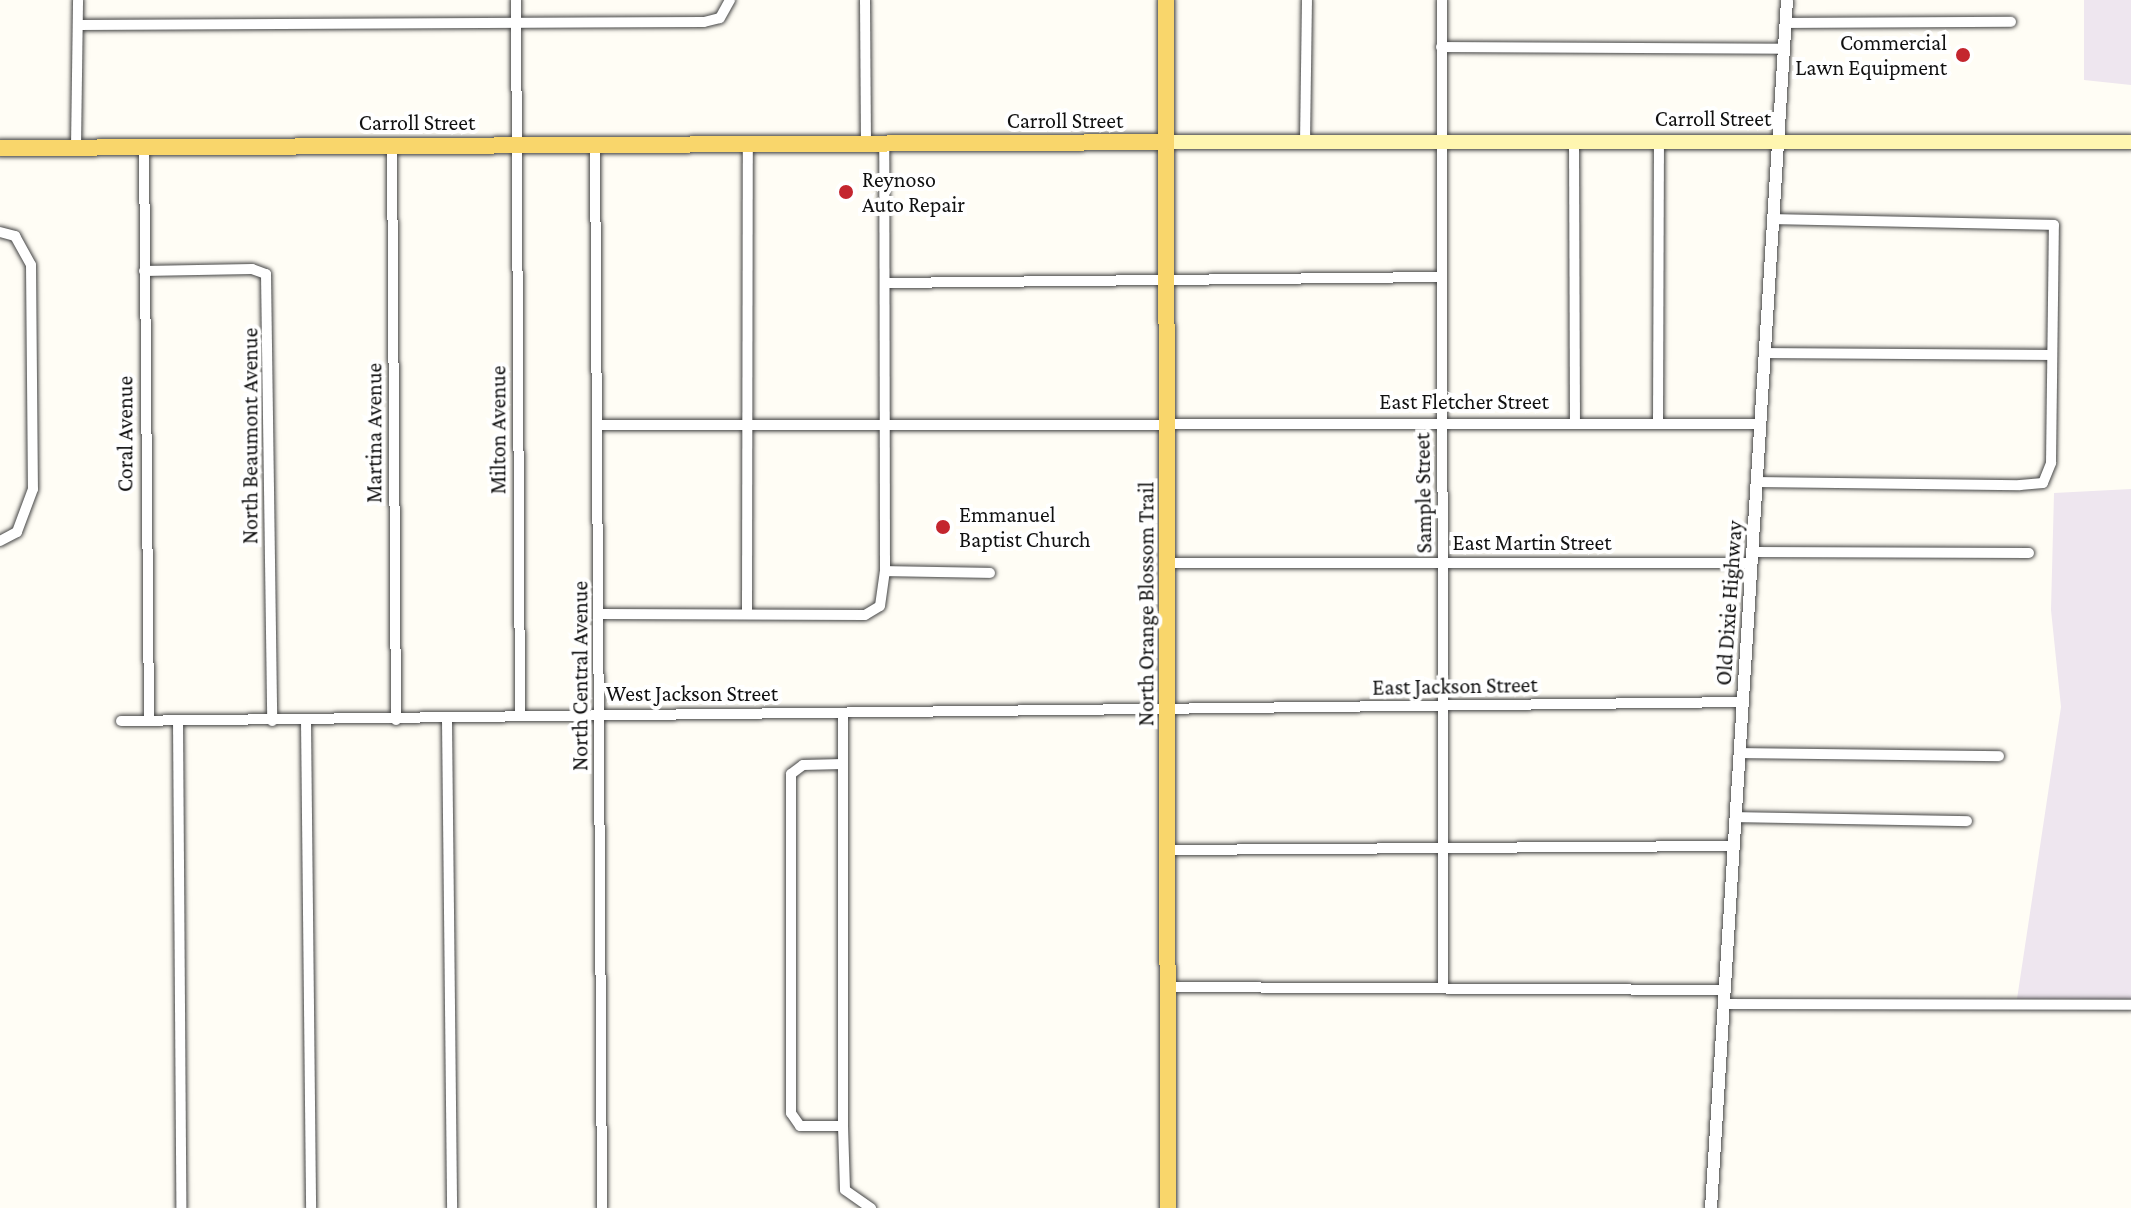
<!DOCTYPE html>
<html>
<head>
<meta charset="utf-8">
<style>
	body { margin:0 }
	#map { position:relative; width:2131px; height:1208px; overflow:hidden; background:#fffdf5; font-family:"Crimson Pro",serif }
	div>[style] { position:absolute }
	.industrial>* { inset:0; background:#eee6ef }
	.roads { filter:drop-shadow(0 0 2px #444) drop-shadow(0 0 2px #444) }
	.minor>* { height:10px; margin:-5px; padding:0 5px; transform-origin:5px; border-radius:5px; background:#fff }
	.tertiary>* { height:12px; margin:-6px; padding:0 6px; transform-origin:6px; border-radius:6px; background:#fff }
	.secondary>* { height:14px; margin:-7px; padding:0 7px; transform-origin:7px; border-radius:7px; background:#fff6b0 }
	.primary>* { height:16px; margin:-8px; padding:0 8px; transform-origin:8px; border-radius:8px; background:#f9d66b }
	.dots>* { width:22px; height:22px; translate:-50% -50%; box-sizing:border-box; border:4px solid #fff; border-radius:50% }
	span { translate:-50% -50%; white-space:nowrap; text-align:center; line-height:1.15; -webkit-text-stroke:8px #fff; paint-order:stroke }
	.poi-label { font-size:22px; color:#111 }
	.right { translate:-100% -50%; text-align:right }
	.left { translate:0 -50%; text-align:left }
	.street-label { font-size:22px; color:#111 }
</style>
</head>
<body>
<div id="map">
	<div class="industrial">
		<div style="clip-path:polygon(2084px 0,2131px 0,2131px 85px,2084px 80px)"></div>
		<div style="clip-path:polygon(2131px 489px,2131px 999px,2017px 999px,2061px 707px,2051px 610px,2054px 493px)"></div>
	</div>
	<div class="roads">
		<div class="minor">
			<div style="left:516px;top:0;width:714px;rotate:89.68deg"></div>
			<div style="left:865px;top:0;width:144px;rotate:89.6deg"></div>
			<div style="left:1442px;top:0;width:986px;rotate:89.94deg"></div>
			<div style="left:1785px;top:23px;width:226px;rotate:-0.3deg"></div>
			<div style="left:78px;top:25px;width:626px;rotate:-0.27deg"></div>
			<div style="left:704px;top:22px;width:16px;rotate:-14deg"></div>
			<div style="left:720px;top:18px;width:21px;rotate:-61deg"></div>
			<div style="left:1441px;top:47px;width:343px;rotate:0.3deg"></div>
			<div style="left:1574px;top:141px;width:281px;rotate:89.8deg"></div>
			<div style="left:1305px;top:142px;width:142px;rotate:-89.2deg"></div>
			<div style="left:595px;top:144px;width:1064px;rotate:89.62deg"></div>
			<div style="left:144px;top:146px;width:575px;rotate:89.5deg"></div>
			<div style="left:392px;top:146px;width:574px;rotate:89.6deg"></div>
			<div style="left:76px;top:147px;width:147px;rotate:-89.2deg"></div>
			<div style="left:0;top:232px;width:16px;rotate:15deg"></div>
			<div style="left:15px;top:236px;width:33px;rotate:61deg"></div>
			<div style="left:31px;top:265px;width:224px;rotate:89.5deg"></div>
			<div style="left:33px;top:489px;width:46px;rotate:110.4deg"></div>
			<div style="left:17px;top:532px;width:19px;rotate:152deg"></div>
			<div style="left:144px;top:271px;width:108px;rotate:-1.1deg"></div>
			<div style="left:252px;top:269px;width:15px;rotate:20deg"></div>
			<div style="left:266px;top:274px;width:447px;rotate:89.2deg"></div>
			<div style="left:886px;top:283px;width:555px;rotate:-0.62deg"></div>
			<div style="left:1764px;top:353px;width:287px;rotate:0.4deg"></div>
			<div style="left:1658px;top:424px;width:283px;rotate:-89.8deg"></div>
			<div style="left:599px;top:425px;width:1161px;rotate:-0.05deg"></div>
			<div style="left:1756px;top:482px;width:264px;rotate:0.7deg"></div>
			<div style="left:2020px;top:485px;width:23px;rotate:-5deg"></div>
			<div style="left:2043px;top:483px;width:22px;rotate:-68deg"></div>
			<div style="left:2051px;top:463px;width:238px;rotate:-89.3deg"></div>
			<div style="left:2054px;top:225px;width:280px;rotate:-178.8deg"></div>
			<div style="left:1753px;top:552px;width:276px;rotate:0.2deg"></div>
			<div style="left:1168px;top:563px;width:584px"></div>
			<div style="left:885px;top:571px;width:105px;rotate:1.1deg"></div>
			<div style="left:747px;top:613px;width:469px;rotate:-89.9deg"></div>
			<div style="left:600px;top:614px;width:265px;rotate:0.2deg"></div>
			<div style="left:865px;top:615px;width:17px;rotate:-31deg"></div>
			<div style="left:880px;top:606px;width:35px;rotate:-82deg"></div>
			<div style="left:885px;top:571px;width:428px;rotate:-90.1deg"></div>
			<div style="left:843px;top:714px;width:412px;rotate:90deg"></div>
			<div style="left:447px;top:720px;width:488px;rotate:89.4deg"></div>
			<div style="left:121px;top:721px;width:1622px;rotate:-0.67deg"></div>
			<div style="left:178px;top:721px;width:487px;rotate:89.6deg"></div>
			<div style="left:306px;top:721px;width:487px;rotate:89.4deg"></div>
			<div style="left:1740px;top:753px;width:259px;rotate:0.7deg"></div>
			<div style="left:843px;top:764px;width:40px;rotate:178.6deg"></div>
			<div style="left:803px;top:765px;width:15px;rotate:143deg"></div>
			<div style="left:791px;top:774px;width:339px;rotate:90deg"></div>
			<div style="left:791px;top:1113px;width:16px;rotate:55deg"></div>
			<div style="left:800px;top:1126px;width:43px"></div>
			<div style="left:843px;top:1126px;width:64px;rotate:88.2deg"></div>
			<div style="left:845px;top:1190px;width:32px;rotate:35deg"></div>
			<div style="left:1735px;top:817px;width:232px;rotate:1deg"></div>
			<div style="left:1168px;top:850px;width:565px;rotate:-0.41deg"></div>
			<div style="left:1168px;top:987px;width:556px;rotate:0.31deg"></div>
			<div style="left:1724px;top:1004px;width:407px;rotate:0.1deg"></div>
		</div>
		<div class="tertiary">
			<div style="left:1711px;top:1208px;width:1210px;rotate:-86.4deg"></div>
		</div>
		<div class="secondary">
			<div style="left:1166px;top:142px;width:965px"></div>
		</div>
		<div class="primary">
			<div style="left:1166px;top:0;width:1208px;rotate:89.91deg"></div>
			<div style="left:0;top:148px;width:1166px;rotate:-0.29deg"></div>
		</div>
	</div>
	<div class="dots">
		<div style="left:1963px;top:55px;background:#c4262e"></div>
		<div style="left:846px;top:192px;background:#c4262e"></div>
		<div style="left:943px;top:527px;background:#c4262e"></div>
	</div>
	<div class="poi-label">
		<span class="right" style="left:1947px;top:55px">Commercial<br>Lawn Equipment</span>
		<span class="left" style="left:862px;top:192px">Reynoso<br>Auto Repair</span>
		<span class="left" style="left:959px;top:527px">Emmanuel<br>Baptist Church</span>
	</div>
	<div class="street-label">
		<span style="left:1713px;top:119px">Carroll Street</span>
		<span style="left:1065px;top:121px">Carroll Street</span>
		<span style="left:417px;top:123px">Carroll Street</span>
		<span style="left:1464px;top:402px">East Fletcher Street</span>
		<span style="left:498px;top:430px;rotate:-90deg">Milton Avenue</span>
		<span style="left:374px;top:433px;rotate:-90deg">Martina Avenue</span>
		<span style="left:125px;top:434px;rotate:-90deg">Coral Avenue</span>
		<span style="left:250px;top:436px;rotate:-90deg">North Beaumont Avenue</span>
		<span style="left:1423px;top:493px;rotate:-91deg">Sample Street</span>
		<span style="left:1532px;top:543px">East Martin Street</span>
		<span style="left:1729px;top:603px;rotate:-86deg">Old Dixie Highway</span>
		<span style="left:1146px;top:604px;rotate:-90deg">North Orange Blossom Trail</span>
		<span style="left:580px;top:676px;rotate:-90deg">North Central Avenue</span>
		<span style="left:1455px;top:686px;rotate:-1deg">East Jackson Street</span>
		<span style="left:692px;top:694px">West Jackson Street</span>
	</div>
</div>
</body>
</html>
